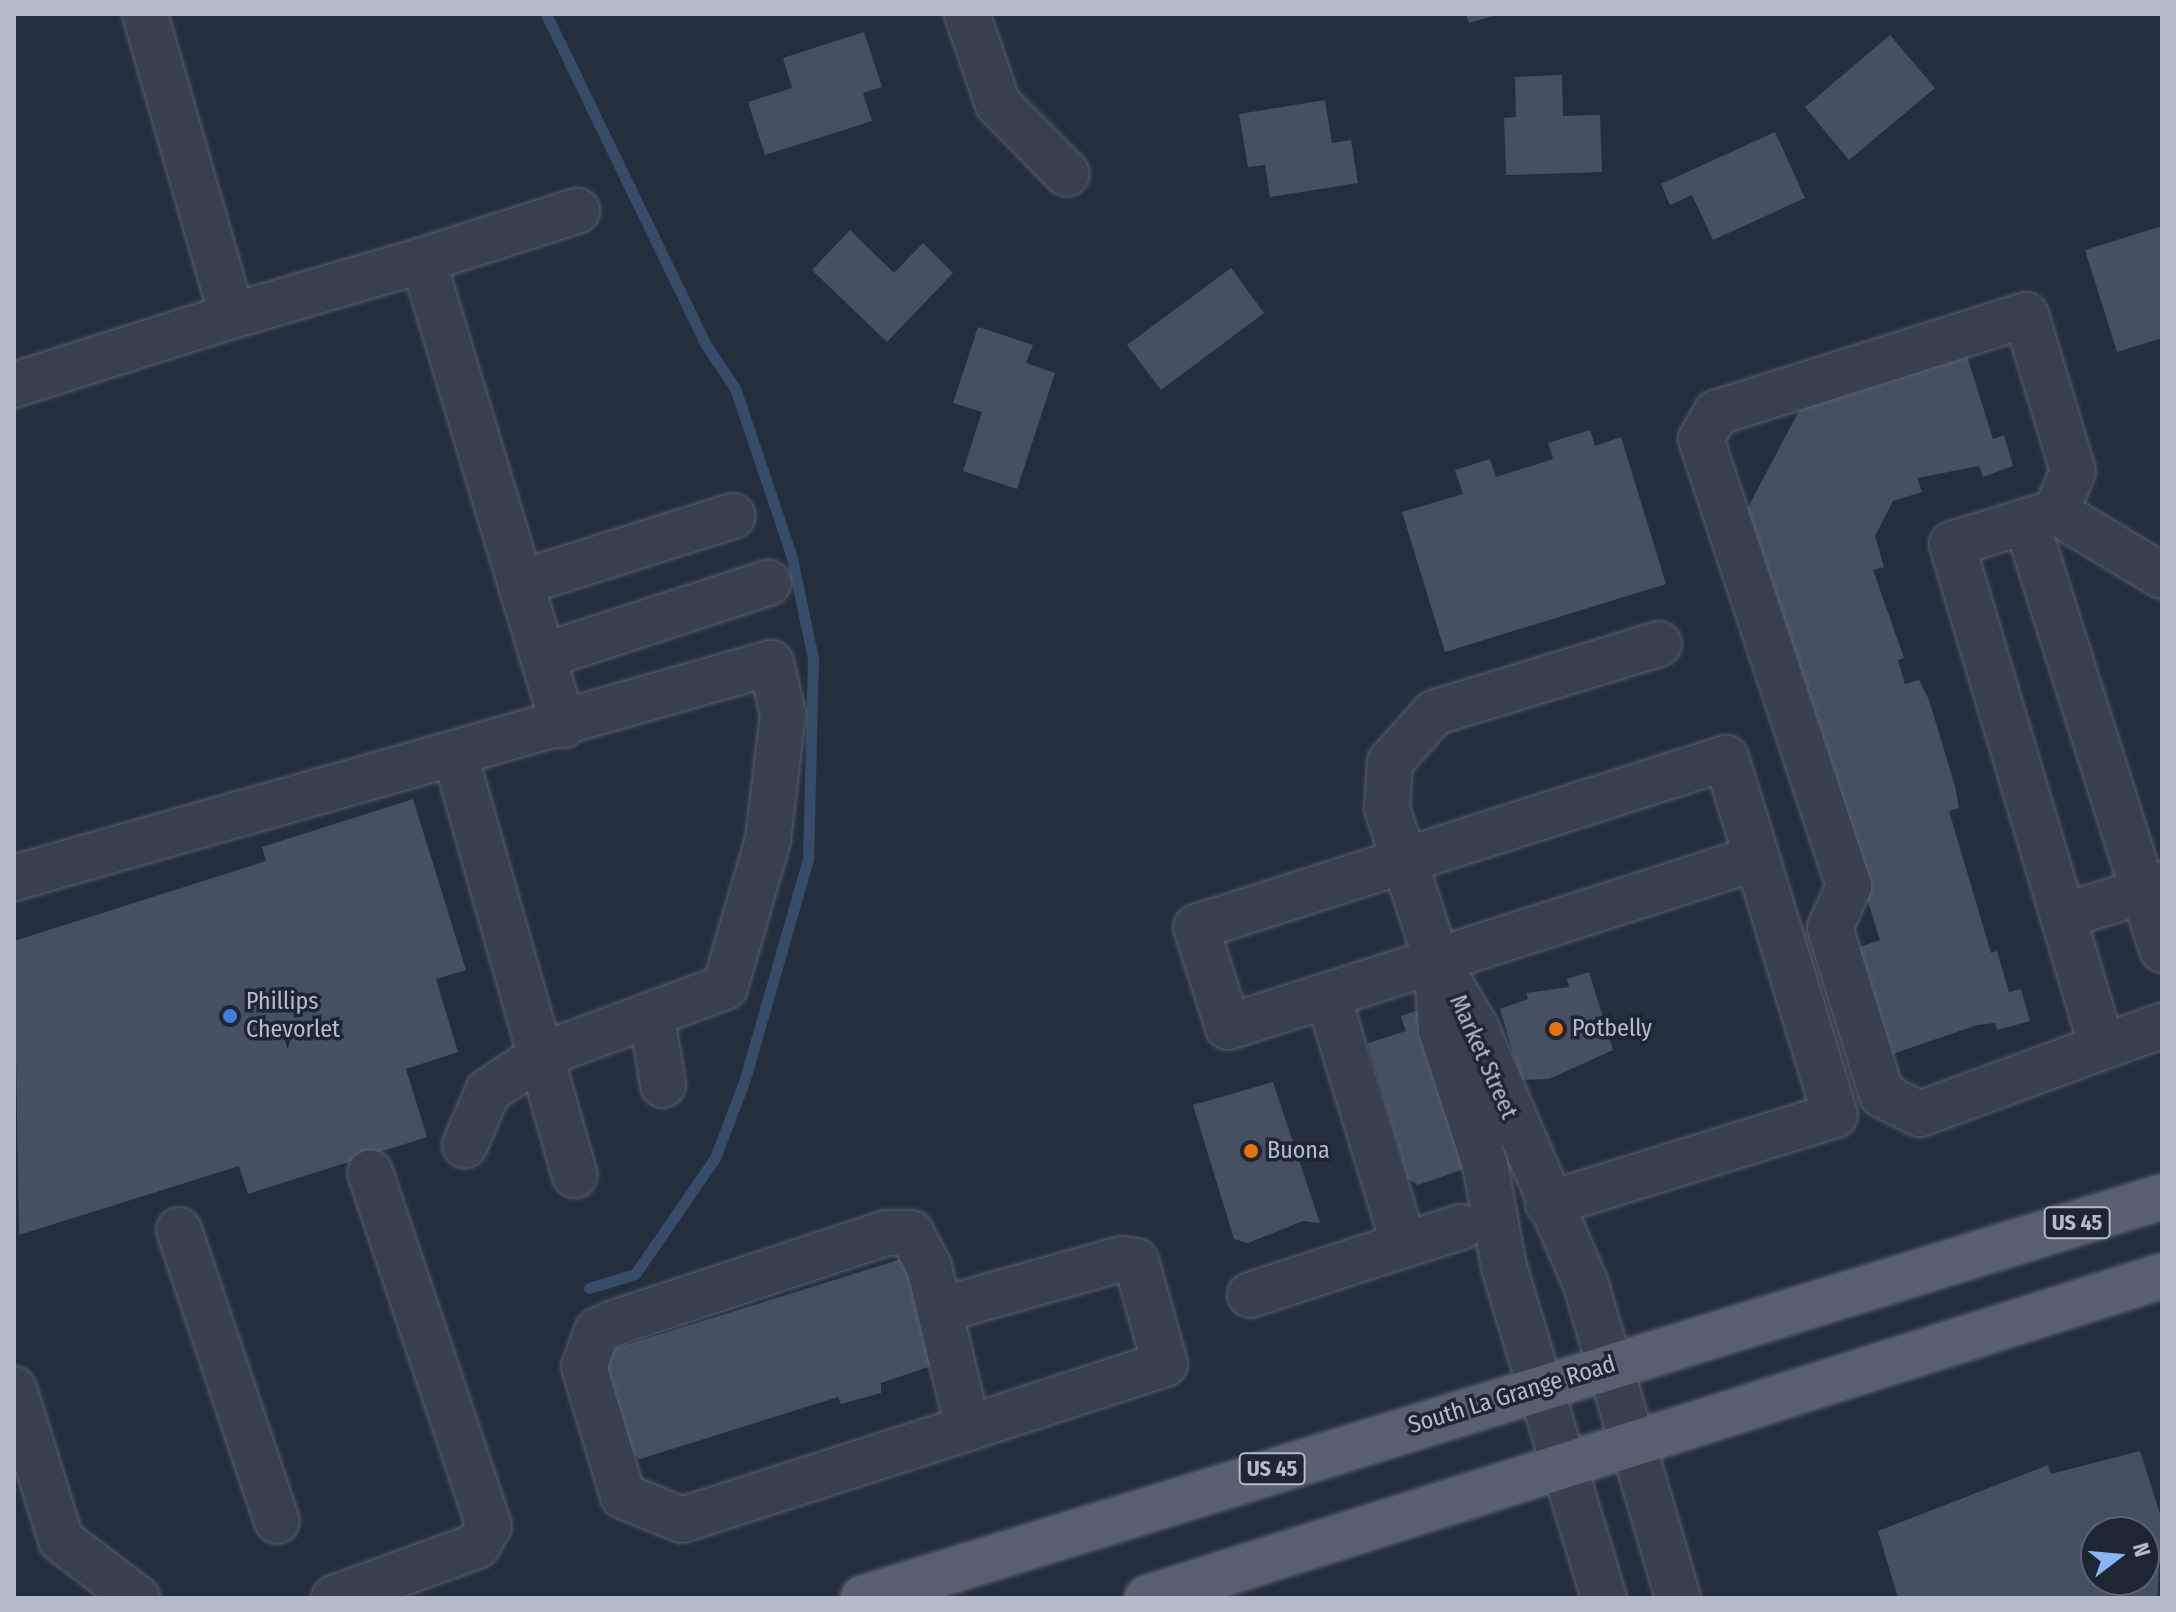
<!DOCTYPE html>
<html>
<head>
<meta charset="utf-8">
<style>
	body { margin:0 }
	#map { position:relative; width:2176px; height:1612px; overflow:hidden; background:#242f3e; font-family:"Fira Sans Condensed",sans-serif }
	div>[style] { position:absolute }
	.stream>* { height:11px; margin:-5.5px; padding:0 5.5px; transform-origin:5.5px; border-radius:5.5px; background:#394c67 }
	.building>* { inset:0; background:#455162 }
	.roads { filter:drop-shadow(0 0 2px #565f6c) drop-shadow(0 0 2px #565f6c) }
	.minor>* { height:44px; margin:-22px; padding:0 22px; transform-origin:22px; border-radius:22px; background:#38414e }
	.major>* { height:44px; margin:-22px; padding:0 22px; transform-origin:22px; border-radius:22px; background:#56606e }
	.dots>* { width:22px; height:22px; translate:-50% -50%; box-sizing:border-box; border:4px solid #1d2633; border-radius:50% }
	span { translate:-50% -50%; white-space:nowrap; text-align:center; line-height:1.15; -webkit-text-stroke:7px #1d2633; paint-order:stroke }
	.shield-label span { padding:2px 6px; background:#1d2633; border:2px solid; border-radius:6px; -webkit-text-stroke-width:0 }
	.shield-label { font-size:22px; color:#b4bcc9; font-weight:700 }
	.poi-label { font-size:24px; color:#b4bcc9 }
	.left { translate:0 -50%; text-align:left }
	.street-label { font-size:24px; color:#b4bcc9 }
	.frame { position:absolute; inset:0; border:16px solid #b4bcc9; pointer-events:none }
	.north { position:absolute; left:2080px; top:1516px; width:80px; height:80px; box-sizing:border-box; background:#1d2633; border:2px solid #59626f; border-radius:50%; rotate:74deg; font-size:22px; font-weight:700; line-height:32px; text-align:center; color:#b4bcc9 }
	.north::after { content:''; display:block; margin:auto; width:28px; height:36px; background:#8ab4f8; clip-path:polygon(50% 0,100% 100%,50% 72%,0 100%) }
</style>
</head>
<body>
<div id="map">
	<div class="stream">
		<div style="left:546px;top:14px;width:368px;rotate:64.2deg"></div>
		<div style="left:706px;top:345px;width:52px;rotate:56deg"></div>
		<div style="left:735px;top:388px;width:175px;rotate:71.4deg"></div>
		<div style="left:791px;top:554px;width:106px;rotate:78.1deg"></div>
		<div style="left:813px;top:658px;width:201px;rotate:91.4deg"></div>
		<div style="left:808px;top:859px;width:229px;rotate:106deg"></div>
		<div style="left:745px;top:1079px;width:85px;rotate:110.8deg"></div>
		<div style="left:715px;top:1158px;width:141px;rotate:124.6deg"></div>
		<div style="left:635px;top:1274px;width:48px;rotate:163.1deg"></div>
	</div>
	<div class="building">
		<div style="clip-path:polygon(1466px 14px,1496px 14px,1496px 15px,1469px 23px)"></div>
		<div style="clip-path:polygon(864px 32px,882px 87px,863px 93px,872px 121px,765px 155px,748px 102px,792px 88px,783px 58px)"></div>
		<div style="clip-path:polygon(1890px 35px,1935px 88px,1849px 160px,1805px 107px)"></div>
		<div style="clip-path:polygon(1562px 75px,1563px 116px,1600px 115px,1602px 172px,1506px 175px,1504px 118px,1516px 117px,1515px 77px)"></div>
		<div style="clip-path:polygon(1325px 100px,1332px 143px,1351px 140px,1358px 183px,1270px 197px,1265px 165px,1248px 167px,1239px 114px)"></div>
		<div style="clip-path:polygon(1775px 132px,1805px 198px,1713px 240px,1692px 195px,1670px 205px,1661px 184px)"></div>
		<div style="clip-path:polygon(2162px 226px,2162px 338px,2117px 352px,2085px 250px)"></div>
		<div style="clip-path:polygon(850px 230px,894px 273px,923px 243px,953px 273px,887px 342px,812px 270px)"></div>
		<div style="clip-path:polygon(1231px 268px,1264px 313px,1161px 390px,1127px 345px)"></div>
		<div style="clip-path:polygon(978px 327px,1033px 345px,1026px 363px,1055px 373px,1017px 489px,963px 471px,982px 412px,953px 403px)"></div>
		<div style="clip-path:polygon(1967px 356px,1993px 439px,2004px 435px,2013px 466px,1983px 477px,1979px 466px,1917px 478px,1922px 492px,1893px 501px,1875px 536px,1884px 567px,1873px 570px,1904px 658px,1898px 660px,1905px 684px,1919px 680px,1929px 700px,1955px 786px,1959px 808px,1949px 811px,1991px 953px,1997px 951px,2009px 992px,2021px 989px,2030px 1021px,1997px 1030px,1995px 1023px,1977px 1025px,1884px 1057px,1845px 952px,1880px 940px,1745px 513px,1800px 409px)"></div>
		<div style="clip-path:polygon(1590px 430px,1595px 446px,1621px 437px,1666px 584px,1445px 652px,1402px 512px,1463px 494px,1455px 470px,1490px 459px,1496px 477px,1553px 459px,1548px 443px)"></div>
		<div style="clip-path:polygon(413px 799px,466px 970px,436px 979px,458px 1052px,406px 1069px,427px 1137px,248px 1194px,239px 1166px,19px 1235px,14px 941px,266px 861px,262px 847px)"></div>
		<div style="clip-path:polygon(1589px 972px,1613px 1050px,1549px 1079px,1521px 1080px,1500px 1009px,1528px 999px,1526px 993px,1569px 987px,1567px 979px)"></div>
		<div style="clip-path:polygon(1419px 1010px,1464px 1169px,1418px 1185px,1408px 1179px,1368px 1043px,1406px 1031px,1401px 1016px)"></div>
		<div style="clip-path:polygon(1273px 1082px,1320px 1223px,1303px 1221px,1248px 1243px,1234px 1239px,1193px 1105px)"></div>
		<div style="clip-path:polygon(908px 1257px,940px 1363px,881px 1383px,881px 1393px,841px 1404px,838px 1397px,640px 1459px,631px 1453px,600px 1353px)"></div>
		<div style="clip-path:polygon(evenodd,2140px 1451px,2162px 1520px,2157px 1598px,1898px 1598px,1878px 1531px,2048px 1465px,2051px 1474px,2140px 1451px,2096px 1532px,2144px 1532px,2144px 1580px,2096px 1580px,2096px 1532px)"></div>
	</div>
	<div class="roads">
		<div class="minor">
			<div style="left:145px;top:14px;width:314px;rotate:73.9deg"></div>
			<div style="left:232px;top:316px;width:199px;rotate:-16.3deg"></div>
			<div style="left:423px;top:260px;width:486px;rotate:73.2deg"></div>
			<div style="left:967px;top:14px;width:95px;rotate:71deg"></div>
			<div style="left:998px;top:104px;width:98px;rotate:45.4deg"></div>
			<div style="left:423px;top:260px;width:162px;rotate:-17.7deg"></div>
			<div style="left:14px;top:385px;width:229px;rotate:-17.6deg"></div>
			<div style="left:2056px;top:512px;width:44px;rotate:-67.5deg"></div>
			<div style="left:2073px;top:471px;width:163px;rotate:-106.8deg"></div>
			<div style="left:2026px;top:315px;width:325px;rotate:162.5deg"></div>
			<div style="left:1716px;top:413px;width:30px;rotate:120deg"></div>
			<div style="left:1701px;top:439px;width:471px;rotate:71.7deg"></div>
			<div style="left:1849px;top:886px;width:46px;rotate:114.3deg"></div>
			<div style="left:1830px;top:928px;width:175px;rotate:72.7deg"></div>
			<div style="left:1882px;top:1095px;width:42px;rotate:26.6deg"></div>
			<div style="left:1920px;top:1114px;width:194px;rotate:-20.2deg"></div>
			<div style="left:2102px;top:1047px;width:525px;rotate:-106.61deg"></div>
			<div style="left:1952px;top:544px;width:109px;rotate:-17.1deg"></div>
			<div style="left:2056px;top:512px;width:124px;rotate:31.1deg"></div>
			<div style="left:2026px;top:521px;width:450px;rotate:72.4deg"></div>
			<div style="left:520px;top:583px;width:223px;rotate:-17.5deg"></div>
			<div style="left:1659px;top:644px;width:235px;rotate:163deg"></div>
			<div style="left:1434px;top:713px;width:66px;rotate:131.9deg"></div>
			<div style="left:1390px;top:762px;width:46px;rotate:93.7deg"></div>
			<div style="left:1387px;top:808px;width:161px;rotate:71.9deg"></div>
			<div style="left:1437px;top:961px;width:78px;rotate:59.8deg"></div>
			<div style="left:1476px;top:1028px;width:280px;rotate:66.8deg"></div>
			<div style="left:1586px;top:1285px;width:326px;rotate:73.6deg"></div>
			<div style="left:543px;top:656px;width:237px;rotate:-18deg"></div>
			<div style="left:455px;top:755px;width:437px;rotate:74.1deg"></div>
			<div style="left:14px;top:878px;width:787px;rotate:-15.86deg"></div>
			<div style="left:771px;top:663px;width:52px;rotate:76.8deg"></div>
			<div style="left:783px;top:714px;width:127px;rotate:96.8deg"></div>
			<div style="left:768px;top:840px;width:153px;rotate:106.3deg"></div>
			<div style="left:725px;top:987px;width:195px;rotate:159.6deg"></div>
			<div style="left:542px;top:1055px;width:65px;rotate:146.3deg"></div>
			<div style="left:488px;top:1091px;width:59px;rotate:113.1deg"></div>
			<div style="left:2064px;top:916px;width:103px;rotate:-17.6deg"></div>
			<div style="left:1437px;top:971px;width:59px;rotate:86.1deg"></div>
			<div style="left:1441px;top:1030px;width:142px;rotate:71.9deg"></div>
			<div style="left:1485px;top:1165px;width:104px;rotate:79.4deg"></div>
			<div style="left:1504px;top:1267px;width:346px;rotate:73.2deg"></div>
			<div style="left:652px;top:1017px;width:69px;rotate:80.8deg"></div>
			<div style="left:2102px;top:1047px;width:64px;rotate:-19.3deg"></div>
			<div style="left:1548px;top:1204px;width:300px;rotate:-17.2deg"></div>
			<div style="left:1835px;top:1115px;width:269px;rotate:-106.9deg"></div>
			<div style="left:1757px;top:858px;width:105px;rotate:-107.2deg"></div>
			<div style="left:1726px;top:758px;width:556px;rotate:162.31deg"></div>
			<div style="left:1196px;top:927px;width:105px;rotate:72.3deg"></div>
			<div style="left:1228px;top:1027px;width:555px;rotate:-17.72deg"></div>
			<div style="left:179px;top:1230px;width:307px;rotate:71.4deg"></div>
			<div style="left:1404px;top:1245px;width:60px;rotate:-17.5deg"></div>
			<div style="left:1250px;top:1295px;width:162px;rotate:-18deg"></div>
			<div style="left:1404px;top:1245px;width:260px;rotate:-107deg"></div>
			<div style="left:940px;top:1310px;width:188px;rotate:-15.7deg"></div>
			<div style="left:1121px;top:1259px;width:15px;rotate:8deg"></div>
			<div style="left:1136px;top:1261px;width:107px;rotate:74.3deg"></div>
			<div style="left:1165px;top:1364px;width:207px;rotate:162deg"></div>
			<div style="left:968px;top:1428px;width:300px;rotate:162.2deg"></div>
			<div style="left:682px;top:1520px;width:64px;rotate:-157.9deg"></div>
			<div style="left:623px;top:1496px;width:135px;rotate:-106.8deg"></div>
			<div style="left:584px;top:1367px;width:38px;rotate:-70deg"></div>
			<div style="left:597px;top:1331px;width:19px;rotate:-25deg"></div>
			<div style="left:614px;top:1323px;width:287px;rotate:-18.3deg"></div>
			<div style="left:886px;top:1233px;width:25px"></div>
			<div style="left:911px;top:1233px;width:38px;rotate:62deg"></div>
			<div style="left:929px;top:1267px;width:166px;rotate:76.4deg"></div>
			<div style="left:14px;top:1389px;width:158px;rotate:72.7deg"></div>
			<div style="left:61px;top:1540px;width:96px;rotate:37.3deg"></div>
			<div style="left:334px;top:1598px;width:152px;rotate:-20deg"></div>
			<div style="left:477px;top:1546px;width:23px;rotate:-59deg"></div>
			<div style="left:489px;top:1526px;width:373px;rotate:-108.6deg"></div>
		</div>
		<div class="major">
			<div style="left:863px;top:1598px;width:1359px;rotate:-17.16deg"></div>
			<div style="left:1147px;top:1598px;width:1065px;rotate:-17.6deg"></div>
		</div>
	</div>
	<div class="dots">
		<div style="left:230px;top:1016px;background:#3f7fe0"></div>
		<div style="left:1556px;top:1029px;background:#e8710a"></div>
		<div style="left:1251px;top:1151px;background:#e8710a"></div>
	</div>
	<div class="shield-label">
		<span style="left:2077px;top:1223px">US 45</span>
		<span style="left:1272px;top:1469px">US 45</span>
	</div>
	<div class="poi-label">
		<span class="left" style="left:246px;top:1016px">Phillips<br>Chevorlet</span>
		<span class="left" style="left:1572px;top:1029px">Potbelly</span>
		<span class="left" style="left:1267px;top:1151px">Buona</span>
	</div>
	<div class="street-label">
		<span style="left:1483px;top:1057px;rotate:66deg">Market Street</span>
		<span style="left:1512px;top:1395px;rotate:-17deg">South La Grange Road</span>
	</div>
	<div class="frame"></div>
	<div class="north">N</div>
</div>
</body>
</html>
